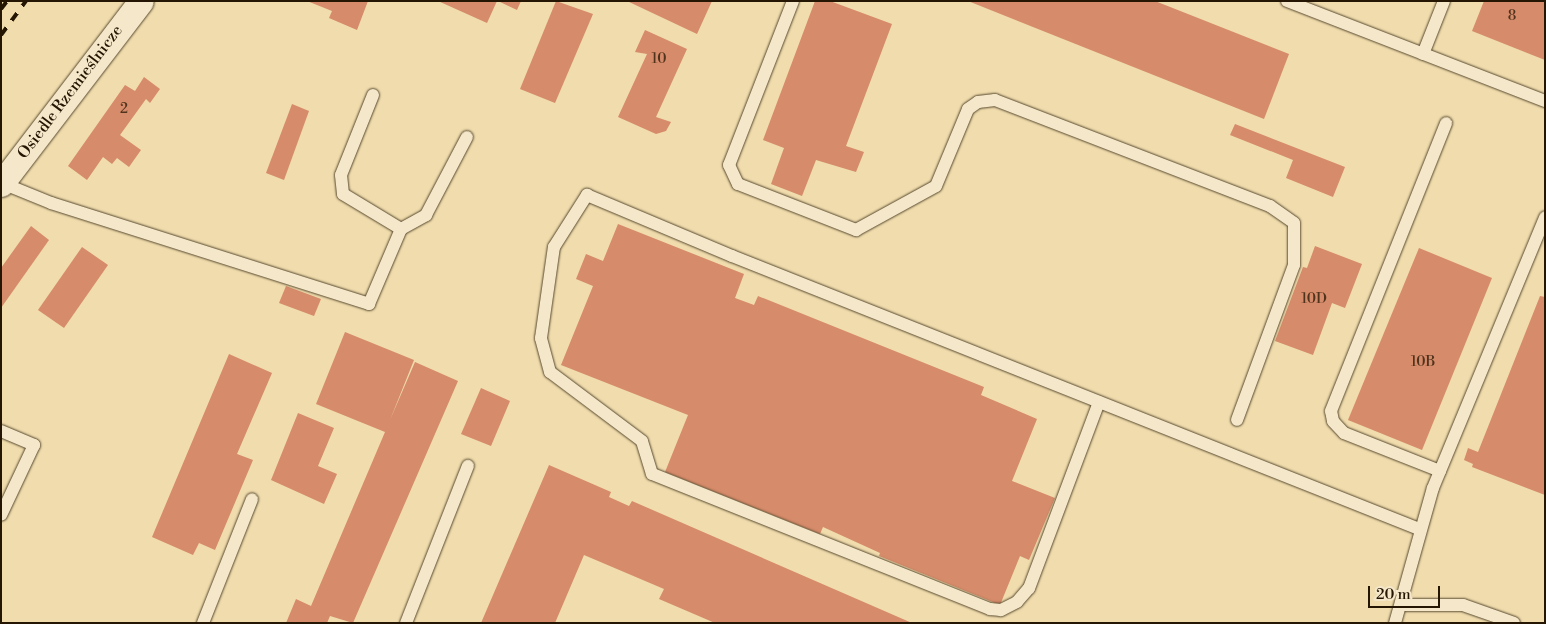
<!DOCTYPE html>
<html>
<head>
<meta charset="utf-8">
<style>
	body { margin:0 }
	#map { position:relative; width:1546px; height:624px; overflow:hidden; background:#f0dcad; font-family:"Libre Bodoni",serif }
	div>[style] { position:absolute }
	.building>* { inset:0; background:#d68b6a }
	.roads { filter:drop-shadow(0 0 1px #57482e) drop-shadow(0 0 1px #57482e) }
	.service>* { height:12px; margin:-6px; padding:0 6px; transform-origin:6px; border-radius:6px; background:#f5e8ca }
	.minor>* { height:25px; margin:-12.5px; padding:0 12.5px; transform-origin:12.5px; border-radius:12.5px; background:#f5e8ca }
	.rail>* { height:4px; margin-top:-2px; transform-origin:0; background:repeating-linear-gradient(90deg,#241603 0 9px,transparent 0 18px) }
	span { translate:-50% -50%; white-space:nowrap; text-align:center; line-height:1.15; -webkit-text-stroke:5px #f5e8ca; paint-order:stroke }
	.number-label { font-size:14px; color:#50331d }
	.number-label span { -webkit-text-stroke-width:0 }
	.street-label { font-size:16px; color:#241603 }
	.frame { position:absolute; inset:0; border:2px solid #241603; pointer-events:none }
	.scale { position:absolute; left:1368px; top:586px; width:72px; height:22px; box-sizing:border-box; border:2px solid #241603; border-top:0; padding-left:6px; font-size:15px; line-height:18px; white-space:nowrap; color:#241603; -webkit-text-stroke:4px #f5e8ca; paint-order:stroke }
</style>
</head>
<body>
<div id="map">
	<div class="building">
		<div style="clip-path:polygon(307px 1px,368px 1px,357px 30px,329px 18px,332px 11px)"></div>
		<div style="clip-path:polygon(438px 1px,497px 1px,487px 23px)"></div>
		<div style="clip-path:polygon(498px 1px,521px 1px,517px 10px)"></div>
		<div style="clip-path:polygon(556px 1px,593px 14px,555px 103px,520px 89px)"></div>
		<div style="clip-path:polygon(627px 1px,712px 1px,697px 34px)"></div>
		<div style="clip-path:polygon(815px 1px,830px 1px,892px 24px,846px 146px,864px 152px,856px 172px,816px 160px,802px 196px,771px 184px,784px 148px,763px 140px)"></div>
		<div style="clip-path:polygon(968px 1px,1155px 1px,1289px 54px,1264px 119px)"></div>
		<div style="clip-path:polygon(1484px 1px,1545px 1px,1545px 60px,1472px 31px)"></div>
		<div style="clip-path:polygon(645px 30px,687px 49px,656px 117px,671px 122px,666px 131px,656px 134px,618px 117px,647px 54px,635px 52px)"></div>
		<div style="clip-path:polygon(144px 77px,160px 89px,150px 103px,146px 99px,120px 135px,141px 150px,129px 167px,117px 158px,112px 164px,103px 157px,87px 180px,68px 166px,125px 85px,135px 91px)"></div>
		<div style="clip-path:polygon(292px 104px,309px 111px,284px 180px,266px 173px)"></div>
		<div style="clip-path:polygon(1235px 124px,1345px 167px,1333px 197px,1286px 178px,1293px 160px,1230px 135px)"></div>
		<div style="clip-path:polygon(618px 224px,744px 274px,735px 298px,754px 305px,758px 296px,984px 387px,981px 395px,1037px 419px,1012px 481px,1055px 498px,1029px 560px,1020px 556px,1000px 605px,879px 556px,880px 553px,823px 527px,820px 534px,665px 472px,688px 415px,561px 365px,593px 286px,576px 279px,586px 254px,603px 261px)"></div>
		<div style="clip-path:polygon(31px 226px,49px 240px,1px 308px,1px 268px)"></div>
		<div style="clip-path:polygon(1315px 246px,1362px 264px,1345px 308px,1332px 303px,1313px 355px,1275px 341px,1303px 267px,1307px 268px)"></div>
		<div style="clip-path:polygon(82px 247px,108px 265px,64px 328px,38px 310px)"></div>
		<div style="clip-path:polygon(1419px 248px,1492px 278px,1422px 450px,1348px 420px)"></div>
		<div style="clip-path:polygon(286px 286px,321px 299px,314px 316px,279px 303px)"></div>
		<div style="clip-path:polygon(1540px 296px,1545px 297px,1545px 495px,1472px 467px,1473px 464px,1464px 460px,1468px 448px,1478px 452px)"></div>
		<div style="clip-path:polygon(345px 332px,414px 360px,390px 420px,415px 362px,458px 381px,353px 623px,330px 616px,327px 623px,286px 623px,296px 599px,311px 606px,385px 432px,316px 404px)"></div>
		<div style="clip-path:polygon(229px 354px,272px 373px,237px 454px,253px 460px,215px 550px,199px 543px,193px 555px,152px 537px)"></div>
		<div style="clip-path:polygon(481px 388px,510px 401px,491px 446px,461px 434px)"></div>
		<div style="clip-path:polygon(298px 413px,334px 428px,318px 466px,337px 474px,324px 504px,271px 480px)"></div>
		<div style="clip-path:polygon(549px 465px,611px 492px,609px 497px,629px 506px,632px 501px,912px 623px,715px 623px,659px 599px,664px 589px,584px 555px,555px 623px,481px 623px)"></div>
	</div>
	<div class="roads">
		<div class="service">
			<div style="left:793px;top:1px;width:176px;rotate:111.3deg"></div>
			<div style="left:729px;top:165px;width:21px;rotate:65deg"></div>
			<div style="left:738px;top:184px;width:127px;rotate:21.3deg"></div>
			<div style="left:856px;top:230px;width:91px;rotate:-28.8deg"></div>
			<div style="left:936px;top:186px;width:83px;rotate:-67.4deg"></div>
			<div style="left:968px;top:109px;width:12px;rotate:-35deg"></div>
			<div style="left:978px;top:102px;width:17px;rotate:-7deg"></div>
			<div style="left:995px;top:100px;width:295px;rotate:21.1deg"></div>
			<div style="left:1270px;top:206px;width:29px;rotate:35deg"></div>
			<div style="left:1294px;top:223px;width:42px;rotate:90deg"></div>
			<div style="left:1294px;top:265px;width:165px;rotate:110.2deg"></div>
			<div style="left:1287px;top:1px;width:277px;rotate:21.2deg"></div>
			<div style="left:1423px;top:54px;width:57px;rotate:-68.4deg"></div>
			<div style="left:373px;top:95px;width:86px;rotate:111.8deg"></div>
			<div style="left:341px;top:175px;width:19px;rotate:84deg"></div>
			<div style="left:343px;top:194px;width:68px;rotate:31.1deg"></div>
			<div style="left:2px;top:183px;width:53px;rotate:22.2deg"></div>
			<div style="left:51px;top:203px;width:334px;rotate:17.6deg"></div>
			<div style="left:369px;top:304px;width:82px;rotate:-66.9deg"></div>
			<div style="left:401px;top:229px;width:29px;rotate:-29deg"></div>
			<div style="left:426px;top:215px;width:88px;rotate:-62.3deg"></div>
			<div style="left:1099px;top:402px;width:199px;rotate:110.6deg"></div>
			<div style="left:1029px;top:588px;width:18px;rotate:131deg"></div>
			<div style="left:1017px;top:602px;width:18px;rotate:153deg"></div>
			<div style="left:1001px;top:610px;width:11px;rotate:-175deg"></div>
			<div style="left:990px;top:609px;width:364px;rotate:-158.2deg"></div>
			<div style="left:652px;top:474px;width:34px;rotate:-107deg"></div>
			<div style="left:642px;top:441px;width:115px;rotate:-143.1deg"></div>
			<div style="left:550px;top:372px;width:35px;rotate:-105deg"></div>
			<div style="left:541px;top:338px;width:92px;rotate:-81.9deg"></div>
			<div style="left:554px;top:247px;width:62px;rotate:-57.6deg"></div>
			<div style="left:587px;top:195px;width:157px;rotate:22.8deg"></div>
			<div style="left:732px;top:256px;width:739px;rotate:21.67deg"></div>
			<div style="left:1px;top:431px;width:36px;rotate:23deg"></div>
			<div style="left:34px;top:445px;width:77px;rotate:115.2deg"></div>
			<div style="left:1440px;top:471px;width:103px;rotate:-158.4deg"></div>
			<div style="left:1344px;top:433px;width:16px;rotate:-133deg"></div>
			<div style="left:1333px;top:421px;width:10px;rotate:-101deg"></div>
			<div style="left:1331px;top:411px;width:310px;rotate:-68.2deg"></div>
			<div style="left:1402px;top:605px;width:61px"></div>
			<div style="left:1463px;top:605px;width:54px;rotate:19.4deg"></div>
			<div style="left:203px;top:623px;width:133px;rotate:-68.4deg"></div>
			<div style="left:406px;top:623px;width:169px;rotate:-68.5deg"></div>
			<div style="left:1395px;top:623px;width:140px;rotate:-74.3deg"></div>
			<div style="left:1433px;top:488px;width:293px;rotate:-67.5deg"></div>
		</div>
		<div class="minor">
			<div style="left:1px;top:184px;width:230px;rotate:-52.6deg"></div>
		</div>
	</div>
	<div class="rail">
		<div style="left:1px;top:9px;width:10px;rotate:-53deg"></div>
		<div style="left:1px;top:35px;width:42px;rotate:-53.7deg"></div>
	</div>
	<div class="number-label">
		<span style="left:1512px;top:16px">8</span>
		<span style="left:659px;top:59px">10</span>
		<span style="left:124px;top:109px">2</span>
		<span style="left:1314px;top:299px">10D</span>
		<span style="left:1423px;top:362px">10B</span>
	</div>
	<div class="street-label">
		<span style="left:70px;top:92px;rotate:-53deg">Osiedle Rzemieślnicze</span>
	</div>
	<div class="frame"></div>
	<div class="scale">20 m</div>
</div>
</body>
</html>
